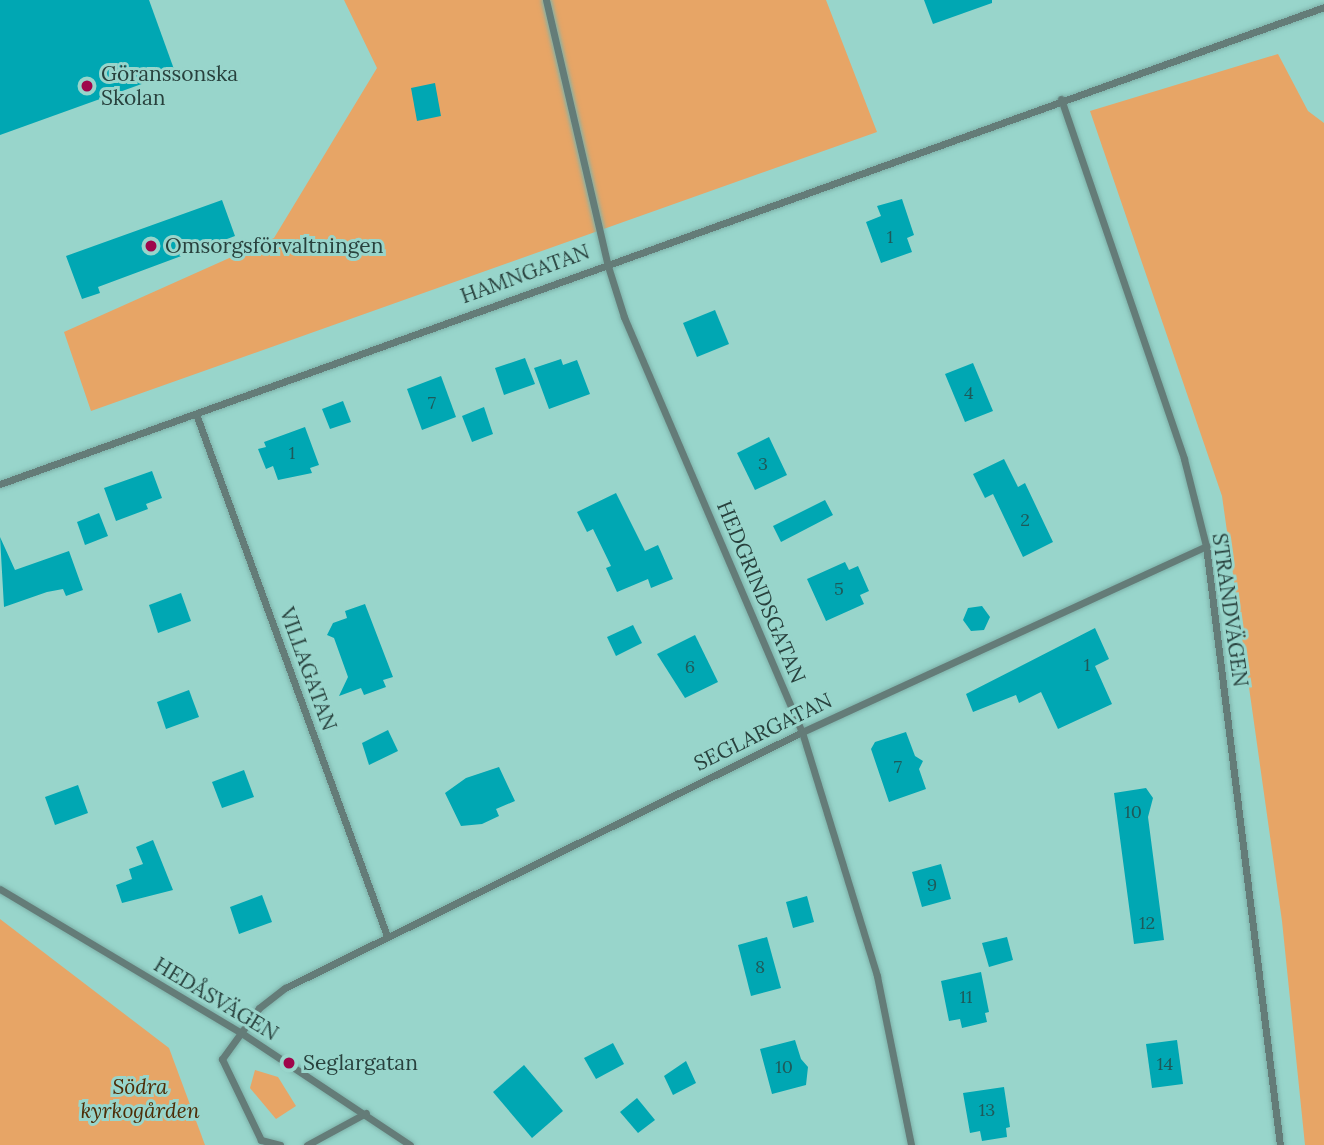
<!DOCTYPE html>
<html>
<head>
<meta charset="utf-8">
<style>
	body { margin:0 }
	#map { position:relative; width:1324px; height:1145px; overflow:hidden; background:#98d5cb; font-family:Lora,serif }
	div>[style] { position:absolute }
	.green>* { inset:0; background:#e7a566 }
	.building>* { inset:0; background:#00a7b3 }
	.roads { filter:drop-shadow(0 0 2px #7db1a9) drop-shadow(0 0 2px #7db1a9) }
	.street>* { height:7px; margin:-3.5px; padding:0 3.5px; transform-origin:3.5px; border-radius:3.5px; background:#647c78 }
	.dots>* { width:19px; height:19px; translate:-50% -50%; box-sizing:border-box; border:4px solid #98d5cb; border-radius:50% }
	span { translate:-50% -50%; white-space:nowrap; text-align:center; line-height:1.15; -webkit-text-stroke:6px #98d5cb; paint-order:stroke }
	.number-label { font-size:18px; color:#1e5a5a }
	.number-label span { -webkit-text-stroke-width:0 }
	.poi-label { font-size:21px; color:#28413d }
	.left { translate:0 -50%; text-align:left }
	.street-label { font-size:21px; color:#28413d }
	.park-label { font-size:21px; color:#4d2c06; font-style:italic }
</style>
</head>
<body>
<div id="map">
	<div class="green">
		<div style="clip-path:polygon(344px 0,826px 0,877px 132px,91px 411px,64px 332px,274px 238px,377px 68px)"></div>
		<div style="clip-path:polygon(1278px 54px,1308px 111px,1324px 123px,1324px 1145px,1305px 1145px,1282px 921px,1222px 496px,1090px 111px)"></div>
		<div style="clip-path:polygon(0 919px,169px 1048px,205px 1145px,0 1145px)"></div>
		<div style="clip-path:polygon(255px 1070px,278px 1077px,296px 1106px,276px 1119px,250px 1088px)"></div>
	</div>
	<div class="building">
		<div style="clip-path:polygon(0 0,149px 0,175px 72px,0 135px)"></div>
		<div style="clip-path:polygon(924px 0,992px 0,992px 3px,933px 24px)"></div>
		<div style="clip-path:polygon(435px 83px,441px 116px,417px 121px,411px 88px)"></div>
		<div style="clip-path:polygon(902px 199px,914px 235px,907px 238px,912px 252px,881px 263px,866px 222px,881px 216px,877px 206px)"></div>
		<div style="clip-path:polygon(222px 200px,235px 236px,98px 287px,100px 293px,82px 299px,66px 256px)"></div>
		<div style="clip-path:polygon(715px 310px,729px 344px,697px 357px,683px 323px)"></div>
		<div style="clip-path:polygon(525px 358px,535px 384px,504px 395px,495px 368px)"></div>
		<div style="clip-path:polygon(561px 359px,563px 365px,577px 360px,590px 394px,549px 409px,534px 368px)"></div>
		<div style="clip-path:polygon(973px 363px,993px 411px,965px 422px,945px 374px)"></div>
		<div style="clip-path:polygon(441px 376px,456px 417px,422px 430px,407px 389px)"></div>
		<div style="clip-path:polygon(343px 401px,351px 422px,330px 429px,322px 409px)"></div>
		<div style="clip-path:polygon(484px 407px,493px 434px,472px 442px,462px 416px)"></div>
		<div style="clip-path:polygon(305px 427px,319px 465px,310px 468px,312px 473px,278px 480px,273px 466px,266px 469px,258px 449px,266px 447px,264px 442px)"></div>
		<div style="clip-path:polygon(769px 437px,787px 475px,755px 490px,737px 453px)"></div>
		<div style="clip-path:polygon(1004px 459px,1018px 487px,1025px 483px,1053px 542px,1023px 557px,993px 494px,985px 498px,973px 474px)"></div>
		<div style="clip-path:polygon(152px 471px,162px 498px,146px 504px,148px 509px,116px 521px,104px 488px)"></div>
		<div style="clip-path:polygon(616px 493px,645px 551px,658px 545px,673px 579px,651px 588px,648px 579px,617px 592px,606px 568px,611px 566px,593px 529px,587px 532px,577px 512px)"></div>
		<div style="clip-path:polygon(825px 500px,833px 515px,781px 542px,773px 526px)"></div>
		<div style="clip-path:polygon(99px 513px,108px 536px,85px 545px,77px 522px)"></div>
		<div style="clip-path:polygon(0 537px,15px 570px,69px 551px,83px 590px,66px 596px,63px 589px,47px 592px,4px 607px)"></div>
		<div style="clip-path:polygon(845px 562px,849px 570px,858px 566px,869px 591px,860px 595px,864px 604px,826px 621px,807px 579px)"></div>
		<div style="clip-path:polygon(181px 593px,191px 621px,158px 633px,149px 605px)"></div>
		<div style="clip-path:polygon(365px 604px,393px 677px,383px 680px,386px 687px,364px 695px,361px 688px,339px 696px,348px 677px,334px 638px,327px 635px,333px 623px,347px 618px,345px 611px)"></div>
		<div style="clip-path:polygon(982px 606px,990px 617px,984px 630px,971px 631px,963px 620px,968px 608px)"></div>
		<div style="clip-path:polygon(633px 625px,642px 643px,616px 656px,607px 637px)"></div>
		<div style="clip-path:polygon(1095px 628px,1109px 659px,1095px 666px,1112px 704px,1058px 729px,1041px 692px,1019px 703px,1016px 695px,973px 712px,966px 694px)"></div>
		<div style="clip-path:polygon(695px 635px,718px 682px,685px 698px,657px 654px)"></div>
		<div style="clip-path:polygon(189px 690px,199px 717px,166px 729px,157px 702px)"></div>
		<div style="clip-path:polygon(388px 730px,398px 751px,369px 765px,362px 743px)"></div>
		<div style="clip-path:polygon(906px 732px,915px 756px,923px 761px,919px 769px,926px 789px,889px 802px,871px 749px,875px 742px)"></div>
		<div style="clip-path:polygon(499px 767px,515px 801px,496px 809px,499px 816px,482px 824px,461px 826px,445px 793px,466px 778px)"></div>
		<div style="clip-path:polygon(244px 770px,254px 797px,222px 808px,212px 782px)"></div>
		<div style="clip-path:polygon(78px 785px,88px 813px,55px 825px,45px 797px)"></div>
		<div style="clip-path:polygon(1146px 788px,1153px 798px,1148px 817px,1164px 940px,1134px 944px,1114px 793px)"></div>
		<div style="clip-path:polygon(153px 840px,173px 890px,122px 903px,116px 885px,132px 879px,129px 869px,143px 864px,136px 847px)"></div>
		<div style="clip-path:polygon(941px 864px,951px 899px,922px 907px,912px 872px)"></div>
		<div style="clip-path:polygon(262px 895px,272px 922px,239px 934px,230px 907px)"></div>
		<div style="clip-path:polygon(807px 896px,814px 922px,793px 928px,786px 902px)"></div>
		<div style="clip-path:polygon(767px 937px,781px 988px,751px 996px,738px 945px)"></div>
		<div style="clip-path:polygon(1007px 937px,1013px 960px,989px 967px,982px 943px)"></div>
		<div style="clip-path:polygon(981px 972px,989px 1012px,985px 1013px,987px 1022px,962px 1028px,960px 1019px,949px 1021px,941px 981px)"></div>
		<div style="clip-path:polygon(795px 1040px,801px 1059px,808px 1067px,806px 1085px,772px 1094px,760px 1049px)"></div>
		<div style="clip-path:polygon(1177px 1040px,1183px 1084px,1152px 1088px,1146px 1044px)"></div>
		<div style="clip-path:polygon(613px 1043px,624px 1064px,596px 1079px,584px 1058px)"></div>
		<div style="clip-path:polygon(686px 1061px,696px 1083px,673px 1095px,664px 1076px)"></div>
		<div style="clip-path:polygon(524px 1065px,563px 1111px,532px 1138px,493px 1092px)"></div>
		<div style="clip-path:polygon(1004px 1087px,1010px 1127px,1006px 1128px,1007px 1137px,982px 1141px,980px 1131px,970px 1133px,963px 1093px)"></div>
		<div style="clip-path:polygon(637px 1098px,655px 1120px,638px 1133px,620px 1112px)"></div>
	</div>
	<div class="roads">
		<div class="street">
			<div style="left:546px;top:0;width:270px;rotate:76.9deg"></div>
			<div style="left:607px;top:263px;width:57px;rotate:72.5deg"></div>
			<div style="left:624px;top:317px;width:452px;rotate:66.8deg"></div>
			<div style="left:802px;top:732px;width:255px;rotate:72.9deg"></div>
			<div style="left:877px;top:976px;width:172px;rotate:78.6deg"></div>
			<div style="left:1061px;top:99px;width:380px;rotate:71.1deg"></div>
			<div style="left:1184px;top:459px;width:90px;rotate:75.8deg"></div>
			<div style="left:1206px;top:546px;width:604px;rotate:82.96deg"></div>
			<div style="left:196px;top:414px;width:556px;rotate:69.9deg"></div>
			<div style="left:0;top:484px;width:1407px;rotate:-19.81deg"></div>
			<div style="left:0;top:889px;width:279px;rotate:30.8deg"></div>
			<div style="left:240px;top:1032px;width:204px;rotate:33.6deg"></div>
			<div style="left:280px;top:1145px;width:20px;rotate:-165deg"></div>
			<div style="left:261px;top:1140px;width:90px;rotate:-115.7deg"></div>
			<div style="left:222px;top:1059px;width:63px;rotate:-54deg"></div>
			<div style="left:259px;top:1008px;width:33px;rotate:-38deg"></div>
			<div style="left:285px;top:988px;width:577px;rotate:-26.34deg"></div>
			<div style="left:802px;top:732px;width:445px;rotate:-24.7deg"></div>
			<div style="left:307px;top:1145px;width:67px;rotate:-28.5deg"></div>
		</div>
	</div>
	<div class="dots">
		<div style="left:87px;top:86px;background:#9f054b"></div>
		<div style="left:151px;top:246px;background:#9f054b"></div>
		<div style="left:289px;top:1063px;background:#9f054b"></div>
	</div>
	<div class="number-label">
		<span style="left:890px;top:237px">1</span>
		<span style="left:969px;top:393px">4</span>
		<span style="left:432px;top:403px">7</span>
		<span style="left:292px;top:453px">1</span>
		<span style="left:763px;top:464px">3</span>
		<span style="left:1025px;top:520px">2</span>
		<span style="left:839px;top:589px">5</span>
		<span style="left:1087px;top:665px">1</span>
		<span style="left:690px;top:667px">6</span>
		<span style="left:898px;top:767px">7</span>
		<span style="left:1133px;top:812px">10</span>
		<span style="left:932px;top:885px">9</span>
		<span style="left:1147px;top:923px">12</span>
		<span style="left:760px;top:967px">8</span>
		<span style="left:966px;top:997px">11</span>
		<span style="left:1165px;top:1064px">14</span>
		<span style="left:784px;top:1067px">10</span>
		<span style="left:987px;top:1110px">13</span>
	</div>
	<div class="poi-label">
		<span class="left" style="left:101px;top:86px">Göranssonska<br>Skolan</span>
		<span class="left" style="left:165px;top:246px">Omsorgsförvaltningen</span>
		<span class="left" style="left:303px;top:1063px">Seglargatan</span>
	</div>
	<div class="street-label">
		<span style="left:525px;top:274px;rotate:-20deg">HAMNGATAN</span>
		<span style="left:761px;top:592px;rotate:67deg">HEDGRINDSGATAN</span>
		<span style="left:1230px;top:610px;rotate:82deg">STRANDVÄGEN</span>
		<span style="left:308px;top:669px;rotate:70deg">VILLAGATAN</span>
		<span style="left:763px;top:732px;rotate:-26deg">SEGLARGATAN</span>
		<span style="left:216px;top:999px;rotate:31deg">HEDÅSVÄGEN</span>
	</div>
	<div class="park-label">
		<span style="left:140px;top:1099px">Södra<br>kyrkogården</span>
	</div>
</div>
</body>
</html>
